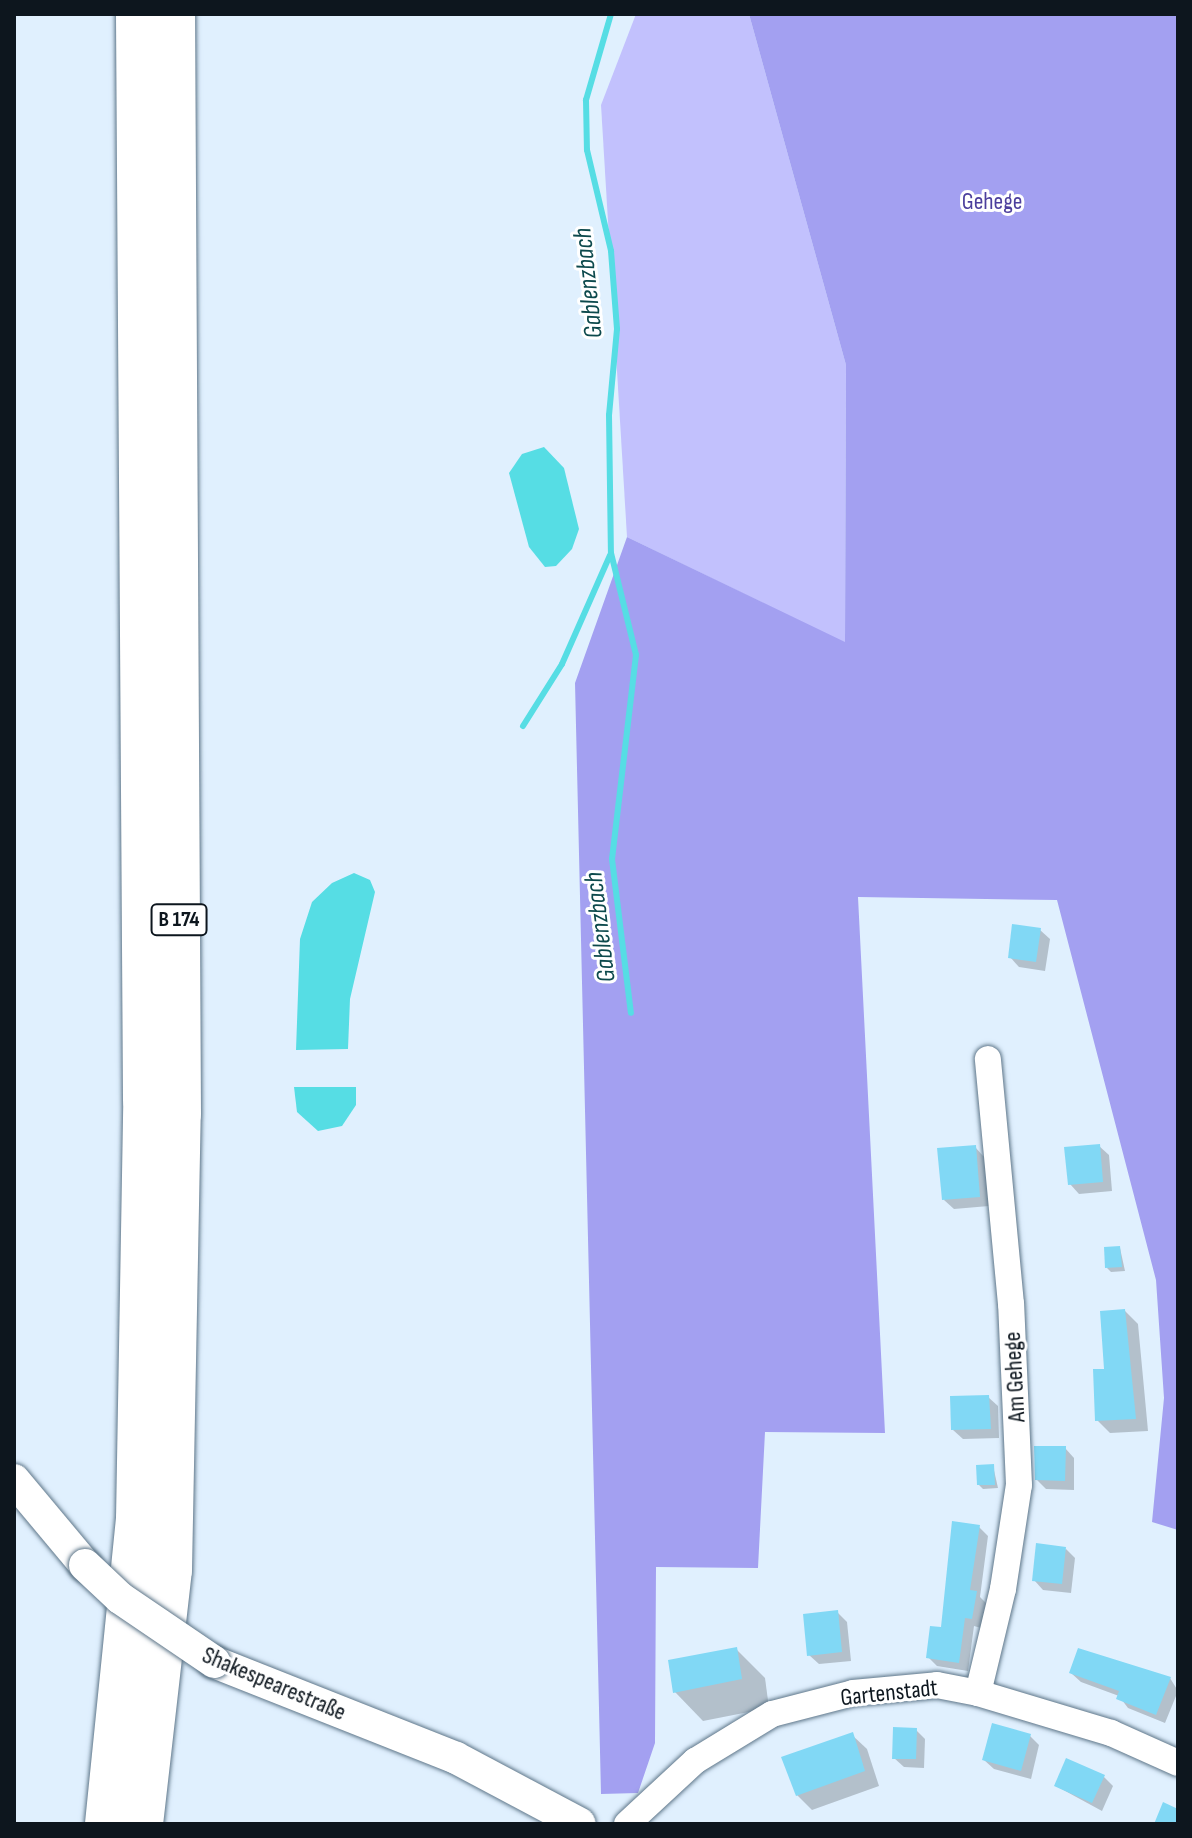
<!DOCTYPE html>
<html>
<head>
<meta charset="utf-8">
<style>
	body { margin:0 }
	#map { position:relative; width:1192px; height:1838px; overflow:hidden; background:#e0f0fe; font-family:"Sofia Sans Condensed",sans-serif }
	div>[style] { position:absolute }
	.green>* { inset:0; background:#c2c1fd }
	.forest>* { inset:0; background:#a3a0f1 }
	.water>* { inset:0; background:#56dde4 }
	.shadow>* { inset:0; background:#0003 }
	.stream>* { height:6px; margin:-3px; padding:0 3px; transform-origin:3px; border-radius:3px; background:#56dde4 }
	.building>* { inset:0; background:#81d8f5 }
	.roads { filter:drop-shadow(0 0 2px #5e7689) drop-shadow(0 0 2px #5e7689) }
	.minor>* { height:26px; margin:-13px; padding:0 13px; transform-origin:13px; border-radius:13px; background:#fff }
	.tertiary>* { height:32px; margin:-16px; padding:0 16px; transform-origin:16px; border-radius:16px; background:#fff }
	.trunk>* { height:44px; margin:-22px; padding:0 22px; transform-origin:22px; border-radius:22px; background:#fff }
	.bridges { filter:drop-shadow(0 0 2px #5e7689) drop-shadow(0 0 2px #5e7689) }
	.tertiary-bridge>* { height:32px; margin:-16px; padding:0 16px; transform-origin:16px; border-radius:16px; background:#fff }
	span { translate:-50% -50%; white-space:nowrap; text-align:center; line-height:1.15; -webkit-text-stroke:6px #fff; paint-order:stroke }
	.shield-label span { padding:2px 6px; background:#fff; border:2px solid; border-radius:6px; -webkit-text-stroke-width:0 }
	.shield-label { font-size:22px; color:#0d161e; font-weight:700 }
	.park-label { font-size:24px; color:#4c3f9d }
	.street-label { font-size:24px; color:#0d161e }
	.water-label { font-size:26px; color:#0c494c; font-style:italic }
	.frame { position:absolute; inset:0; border:16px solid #0d161e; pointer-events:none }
</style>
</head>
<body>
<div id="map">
	<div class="green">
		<div style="clip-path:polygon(636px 14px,749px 14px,846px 365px,845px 643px,627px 537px,601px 105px)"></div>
	</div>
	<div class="forest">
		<div style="clip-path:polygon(749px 14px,1178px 14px,1178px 1530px,1152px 1522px,1164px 1398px,1156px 1280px,1057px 900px,858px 897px,885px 1433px,765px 1432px,758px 1568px,656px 1567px,655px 1743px,638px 1793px,601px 1794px,575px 683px,627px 537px,845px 642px,846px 365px)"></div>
	</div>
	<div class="water">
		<div style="clip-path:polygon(544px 447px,564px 468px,579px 529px,572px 549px,556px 566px,545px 567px,529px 547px,509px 473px,522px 454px)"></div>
		<div style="clip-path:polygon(354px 873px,370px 880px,375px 892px,350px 999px,348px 1049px,296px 1050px,300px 939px,312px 902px,332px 883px)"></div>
		<div style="clip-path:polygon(294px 1087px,356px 1087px,356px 1105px,342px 1126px,318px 1131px,297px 1112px)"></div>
	</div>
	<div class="shadow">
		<div style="clip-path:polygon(1040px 930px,1050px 939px,1045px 971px,1019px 967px,1010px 957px)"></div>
		<div style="clip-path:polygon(1099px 1146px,1109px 1155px,1112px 1191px,1079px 1194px,1070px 1184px)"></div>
		<div style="clip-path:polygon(975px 1147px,984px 1157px,989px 1206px,954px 1209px,944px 1200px)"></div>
		<div style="clip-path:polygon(1120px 1248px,1125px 1271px,1111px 1272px,1107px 1268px)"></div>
		<div style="clip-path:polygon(1125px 1311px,1138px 1324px,1148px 1431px,1110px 1433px,1097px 1420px)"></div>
		<div style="clip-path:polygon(988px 1397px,998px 1406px,999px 1438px,963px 1439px,953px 1430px)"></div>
		<div style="clip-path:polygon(1065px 1448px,1074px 1458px,1074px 1490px,1046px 1489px,1037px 1480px)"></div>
		<div style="clip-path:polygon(993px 1466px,998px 1488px,983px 1489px,979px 1485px)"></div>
		<div style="clip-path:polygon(979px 1527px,988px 1536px,980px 1597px,986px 1603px,981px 1628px,974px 1626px,968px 1671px,937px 1666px,928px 1657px,943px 1630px)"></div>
		<div style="clip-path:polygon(1066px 1549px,1075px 1558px,1071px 1593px,1043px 1590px,1034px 1580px)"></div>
		<div style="clip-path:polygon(837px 1612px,847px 1622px,851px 1661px,819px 1664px,809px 1655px)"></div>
		<div style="clip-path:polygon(736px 1649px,765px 1678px,769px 1708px,703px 1721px,675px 1692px)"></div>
		<div style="clip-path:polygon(1071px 1673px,1170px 1678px,1178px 1691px,1165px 1723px,1128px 1708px,1119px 1696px,1081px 1682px)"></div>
		<div style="clip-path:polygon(916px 1730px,925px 1739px,924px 1768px,904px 1767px,894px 1758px)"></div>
		<div style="clip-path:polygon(852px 1735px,867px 1749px,879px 1786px,812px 1810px,797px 1795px)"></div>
		<div style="clip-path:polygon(1030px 1736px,1039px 1745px,1031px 1779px,994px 1769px,984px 1760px)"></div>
		<div style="clip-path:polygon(1103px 1776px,1113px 1786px,1102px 1811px,1056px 1786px)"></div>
	</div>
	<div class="stream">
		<div style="left:611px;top:14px;width:90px;rotate:106.2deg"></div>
		<div style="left:586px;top:100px;width:50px;rotate:88.9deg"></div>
		<div style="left:587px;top:150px;width:104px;rotate:76.6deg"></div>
		<div style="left:611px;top:251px;width:78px;rotate:85.6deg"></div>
		<div style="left:617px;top:329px;width:86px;rotate:95.3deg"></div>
		<div style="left:609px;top:415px;width:138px;rotate:89.2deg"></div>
		<div style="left:611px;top:553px;width:105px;rotate:76.2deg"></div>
		<div style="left:636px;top:655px;width:205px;rotate:96.7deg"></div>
		<div style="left:612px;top:859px;width:155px;rotate:83deg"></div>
		<div style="left:523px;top:726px;width:73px;rotate:-57.8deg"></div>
		<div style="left:562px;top:664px;width:119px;rotate:-66.2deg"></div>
	</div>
	<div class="building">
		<div style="clip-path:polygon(1012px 924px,1041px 928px,1036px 962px,1008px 958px)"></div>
		<div style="clip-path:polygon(1100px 1144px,1103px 1182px,1068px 1185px,1064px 1147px)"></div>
		<div style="clip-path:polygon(976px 1145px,980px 1197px,942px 1200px,937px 1148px)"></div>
		<div style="clip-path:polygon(1120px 1246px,1122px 1267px,1105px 1268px,1104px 1247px)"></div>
		<div style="clip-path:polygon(1125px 1309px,1136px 1419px,1095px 1421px,1093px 1369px,1104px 1369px,1100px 1311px)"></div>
		<div style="clip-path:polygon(989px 1395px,991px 1429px,951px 1430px,950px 1396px)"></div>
		<div style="clip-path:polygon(1034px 1446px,1066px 1446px,1065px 1481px,1035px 1480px)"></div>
		<div style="clip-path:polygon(994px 1464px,995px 1485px,977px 1485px,976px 1465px)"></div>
		<div style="clip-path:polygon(952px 1521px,980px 1525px,970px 1590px,977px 1591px,972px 1619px,965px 1618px,959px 1663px,926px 1658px,930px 1626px,941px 1627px)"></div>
		<div style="clip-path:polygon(1036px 1543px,1066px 1547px,1062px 1584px,1032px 1581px)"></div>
		<div style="clip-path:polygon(838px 1610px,842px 1652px,807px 1656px,803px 1614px)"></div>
		<div style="clip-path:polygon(737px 1647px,742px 1679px,673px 1693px,668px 1660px)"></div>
		<div style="clip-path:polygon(1078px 1648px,1171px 1677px,1156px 1715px,1116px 1699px,1119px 1691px,1069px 1673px)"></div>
		<div style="clip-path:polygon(992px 1723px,1031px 1734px,1021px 1771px,982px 1760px)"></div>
		<div style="clip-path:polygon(893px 1727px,917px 1728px,916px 1759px,892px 1759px)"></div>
		<div style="clip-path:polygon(853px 1732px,865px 1771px,796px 1796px,781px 1757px)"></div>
		<div style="clip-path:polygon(1066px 1758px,1105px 1775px,1092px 1803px,1054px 1786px)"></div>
		<div style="clip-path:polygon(1163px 1802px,1178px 1809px,1178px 1824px,1154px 1824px)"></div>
	</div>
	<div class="roads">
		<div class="minor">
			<div style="left:978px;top:1693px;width:107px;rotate:-76.5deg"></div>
			<div style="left:1003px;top:1589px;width:105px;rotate:-81.3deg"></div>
			<div style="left:1019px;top:1485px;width:181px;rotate:-92.5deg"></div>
			<div style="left:1011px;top:1304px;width:246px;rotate:-95.4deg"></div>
			<div style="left:627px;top:1824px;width:93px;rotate:-42.8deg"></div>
			<div style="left:695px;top:1761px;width:90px;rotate:-31.4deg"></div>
			<div style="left:772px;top:1714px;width:84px;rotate:-14.5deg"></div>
			<div style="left:853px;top:1693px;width:84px;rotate:-5.4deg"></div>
			<div style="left:937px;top:1685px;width:42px;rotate:11deg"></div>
			<div style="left:978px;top:1693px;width:139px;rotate:16.7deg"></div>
			<div style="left:1111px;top:1733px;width:73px;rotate:24.1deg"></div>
		</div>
		<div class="tertiary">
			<div style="left:14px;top:1480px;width:111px;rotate:50.1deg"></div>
			<div style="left:214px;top:1662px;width:260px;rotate:21.6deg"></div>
			<div style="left:456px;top:1758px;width:140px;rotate:28deg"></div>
		</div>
		<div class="trunk">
			<div style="left:107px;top:1824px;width:307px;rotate:-84.2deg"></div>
			<div style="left:138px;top:1519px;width:419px;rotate:-89deg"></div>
			<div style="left:145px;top:1100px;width:1086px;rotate:-90.37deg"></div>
			<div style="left:141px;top:1824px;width:256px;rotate:-83.5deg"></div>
			<div style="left:170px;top:1570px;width:456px;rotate:-88.9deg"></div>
			<div style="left:179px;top:1114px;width:1100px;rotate:-90.31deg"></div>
		</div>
	</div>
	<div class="bridges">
		<div class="tertiary-bridge">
			<div style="left:85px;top:1565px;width:48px;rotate:43.3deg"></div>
			<div style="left:120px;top:1598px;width:114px;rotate:34.2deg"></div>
		</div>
	</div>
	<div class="shield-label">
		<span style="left:179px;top:920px">B 174</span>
	</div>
	<div class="park-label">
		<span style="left:992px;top:202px">Gehege</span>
	</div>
	<div class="street-label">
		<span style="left:1015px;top:1377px;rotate:-93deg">Am Gehege</span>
		<span style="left:274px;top:1684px;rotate:23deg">Shakespearestraße</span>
		<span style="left:889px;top:1693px;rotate:-6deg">Gartenstadt</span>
	</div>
	<div class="water-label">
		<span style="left:589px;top:283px;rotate:-96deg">Gablenzbach</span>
		<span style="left:601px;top:927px;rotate:-97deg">Gablenzbach</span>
	</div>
	<div class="frame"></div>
</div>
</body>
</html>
